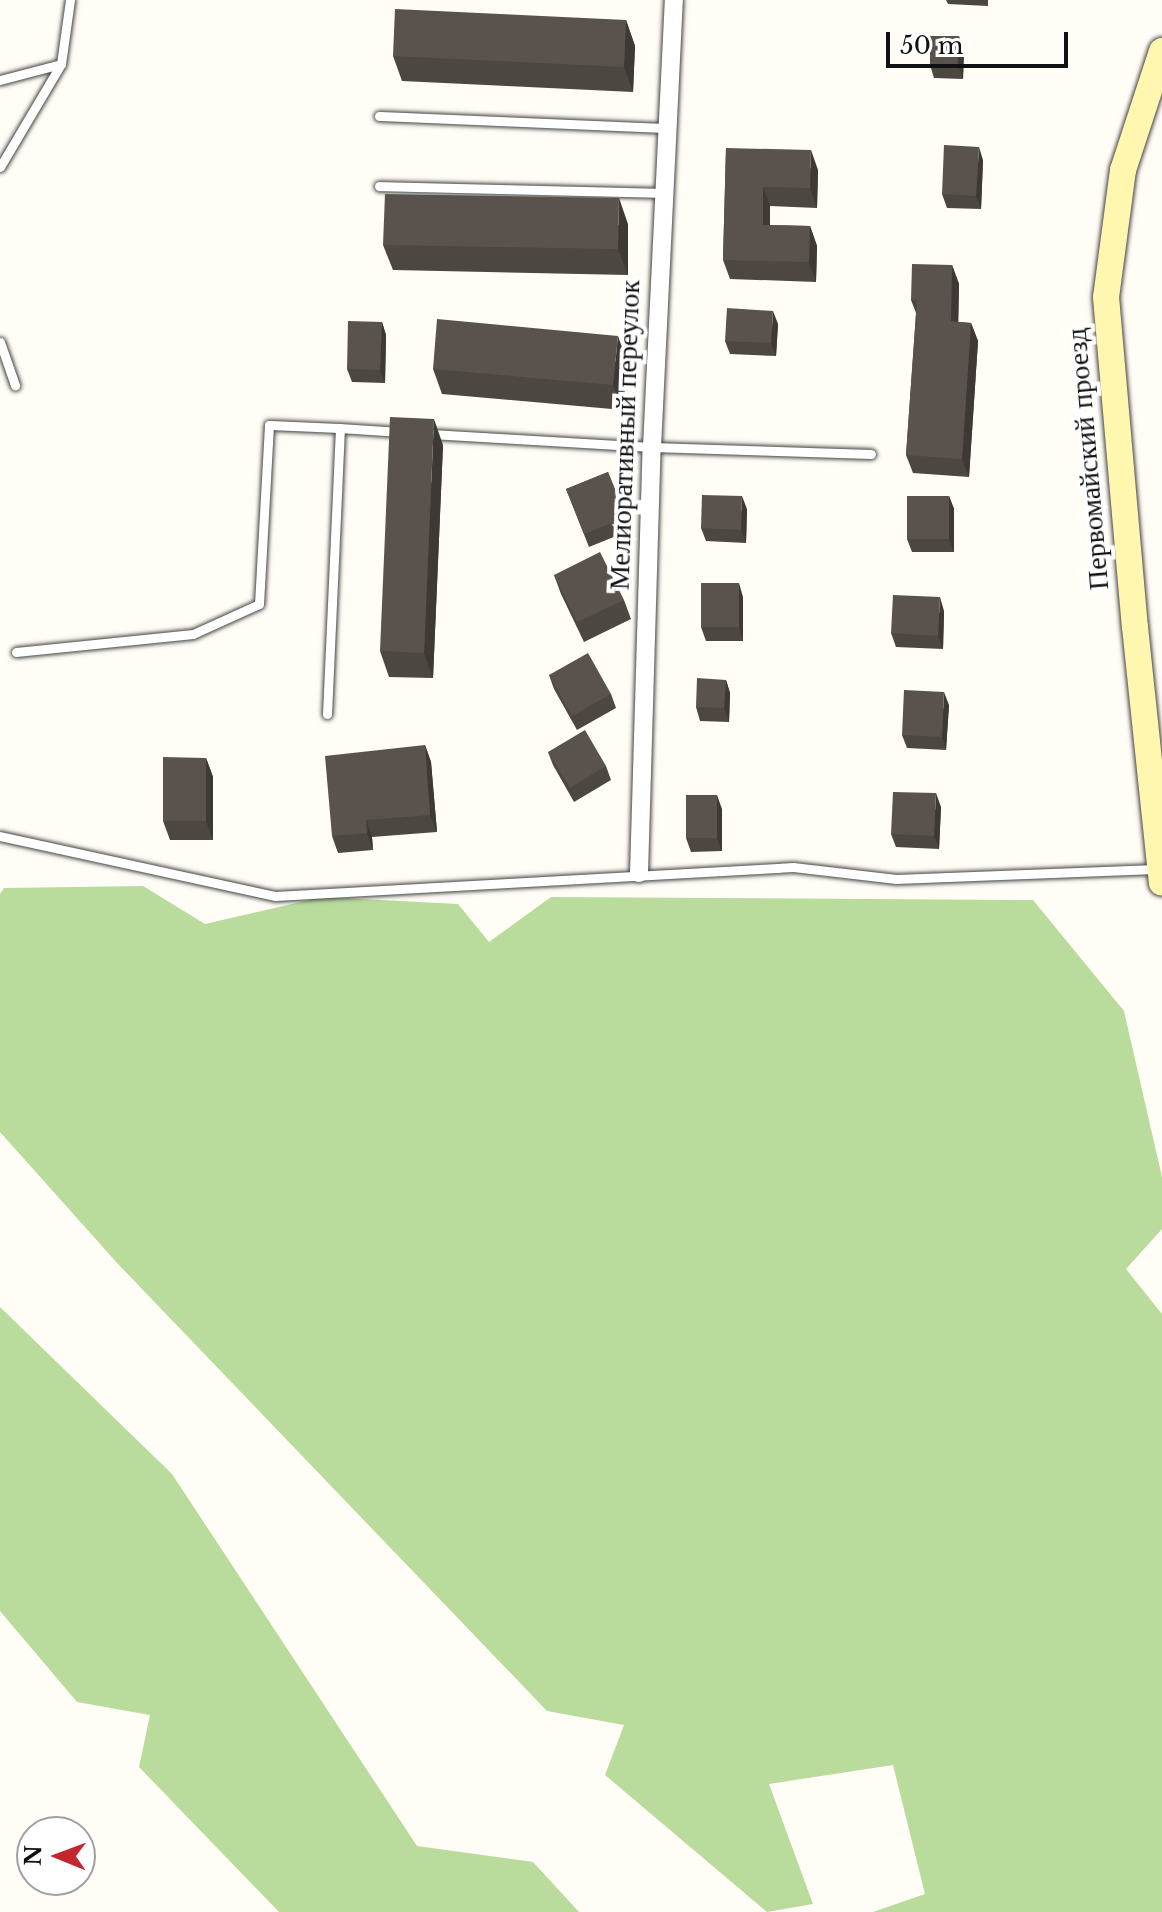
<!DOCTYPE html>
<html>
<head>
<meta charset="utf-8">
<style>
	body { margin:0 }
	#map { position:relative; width:1162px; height:1912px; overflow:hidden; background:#fffdf5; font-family:"Libre Baskerville",serif }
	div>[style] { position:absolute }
	.forest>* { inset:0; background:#b9dc9c }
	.roads { filter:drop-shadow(0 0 2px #444) drop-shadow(0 0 2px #444) }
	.service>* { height:9px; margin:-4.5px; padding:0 4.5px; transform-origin:4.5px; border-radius:4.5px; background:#fff }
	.minor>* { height:18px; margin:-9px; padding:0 9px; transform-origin:9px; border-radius:9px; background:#fff }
	.secondary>* { height:26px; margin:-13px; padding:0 13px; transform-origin:13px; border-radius:13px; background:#fff6b0 }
	.wall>* { inset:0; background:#4d4742 }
	.shaded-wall>* { inset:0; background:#3f3936 }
	.building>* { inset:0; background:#5a524d }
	span { translate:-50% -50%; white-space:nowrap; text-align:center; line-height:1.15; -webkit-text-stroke:8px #fff; paint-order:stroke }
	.street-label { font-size:28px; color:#111 }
	.north { position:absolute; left:16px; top:1816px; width:80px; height:80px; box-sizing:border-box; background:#fff; border:2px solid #a0a0a0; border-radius:50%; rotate:271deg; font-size:22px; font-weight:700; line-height:32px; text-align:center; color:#111 }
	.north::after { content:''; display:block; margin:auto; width:28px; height:36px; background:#c4262e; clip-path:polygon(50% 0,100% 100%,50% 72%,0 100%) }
	.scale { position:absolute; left:886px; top:32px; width:182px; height:36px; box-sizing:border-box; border:4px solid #111; border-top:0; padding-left:10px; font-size:24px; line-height:28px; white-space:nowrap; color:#111; -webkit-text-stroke:6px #fff; paint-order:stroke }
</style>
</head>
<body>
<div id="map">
	<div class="forest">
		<div style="clip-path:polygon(143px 886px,205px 924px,322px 897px,458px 904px,489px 942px,551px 897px,1033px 900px,1124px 1011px,1162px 1177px,1162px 1229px,1126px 1269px,1162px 1314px,1162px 1912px,873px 1912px,925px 1894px,893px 1765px,769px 1784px,813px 1904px,767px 1912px,605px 1775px,624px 1725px,547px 1711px,118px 1264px,0 1132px,0 894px,4px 888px)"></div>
		<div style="clip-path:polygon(0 1307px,172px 1474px,417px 1846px,533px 1862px,579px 1912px,279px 1912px,139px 1767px,150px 1715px,77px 1702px,0 1611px)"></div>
	</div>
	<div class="roads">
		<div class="service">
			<div style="left:0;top:80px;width:63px;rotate:-14.7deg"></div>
			<div style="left:379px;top:116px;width:287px;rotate:2.4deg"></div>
			<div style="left:0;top:167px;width:120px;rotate:-59.4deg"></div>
			<div style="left:61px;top:64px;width:65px;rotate:-82deg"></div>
			<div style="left:379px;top:186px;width:283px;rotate:1.4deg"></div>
			<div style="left:0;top:342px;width:46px;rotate:70.8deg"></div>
			<div style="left:431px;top:434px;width:221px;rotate:3.4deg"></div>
			<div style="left:652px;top:447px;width:219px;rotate:1.8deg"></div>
			<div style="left:16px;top:652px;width:178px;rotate:-5.8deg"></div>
			<div style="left:193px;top:634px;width:72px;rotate:-24.4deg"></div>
			<div style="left:259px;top:604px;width:179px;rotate:-86.8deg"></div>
			<div style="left:269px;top:425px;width:71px;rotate:2.4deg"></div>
			<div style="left:327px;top:714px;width:286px;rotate:-87.4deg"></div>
			<div style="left:340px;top:428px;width:60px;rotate:3.8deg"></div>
			<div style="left:0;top:836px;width:281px;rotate:12.3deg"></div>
			<div style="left:275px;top:896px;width:519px;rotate:-3.2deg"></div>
			<div style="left:793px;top:867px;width:104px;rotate:6.6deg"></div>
			<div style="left:896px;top:879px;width:260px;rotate:-2.2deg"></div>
		</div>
		<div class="minor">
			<div style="left:639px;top:873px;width:426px;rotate:-88.3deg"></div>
			<div style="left:652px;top:447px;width:448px;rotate:-87.2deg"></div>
		</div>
		<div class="secondary">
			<div style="left:1162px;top:51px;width:125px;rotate:108.1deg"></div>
			<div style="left:1123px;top:170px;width:128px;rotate:97.6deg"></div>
			<div style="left:1106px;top:297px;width:331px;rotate:85deg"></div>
			<div style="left:1135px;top:627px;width:257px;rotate:84deg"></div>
		</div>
	</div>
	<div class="wall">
		<div style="clip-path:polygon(946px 0,988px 0,988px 6px,948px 4px)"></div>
		<div style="clip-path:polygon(626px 20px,635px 46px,633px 92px,402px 81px,393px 56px)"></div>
		<div style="clip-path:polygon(964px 50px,963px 79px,934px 78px,930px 65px)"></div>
		<div style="clip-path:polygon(726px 148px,818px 170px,817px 208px,770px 206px,770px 225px,810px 226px,817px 246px,816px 282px,730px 279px,723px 260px)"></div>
		<div style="clip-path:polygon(983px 160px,981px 209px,947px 208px,942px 194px)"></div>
		<div style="clip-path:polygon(628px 224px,628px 275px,393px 270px,383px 245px)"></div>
		<div style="clip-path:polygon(952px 265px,959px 284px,958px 322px,971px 323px,978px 341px,969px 477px,913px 473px,906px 455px,916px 313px,911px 300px)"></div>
		<div style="clip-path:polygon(382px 322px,386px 335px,385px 383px,352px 382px,347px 369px)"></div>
		<div style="clip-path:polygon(778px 324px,776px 356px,730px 354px,725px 341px)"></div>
		<div style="clip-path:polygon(627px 361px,623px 410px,442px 394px,433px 369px)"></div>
		<div style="clip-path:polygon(443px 445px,433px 678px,389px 677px,380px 651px)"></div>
		<div style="clip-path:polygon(608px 472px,631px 530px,589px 547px,566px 489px)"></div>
		<div style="clip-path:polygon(949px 496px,954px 509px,954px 552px,912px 552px,907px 539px)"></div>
		<div style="clip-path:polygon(747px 509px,746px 543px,706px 541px,701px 528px)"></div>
		<div style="clip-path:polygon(554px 575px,624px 600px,631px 619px,584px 642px,561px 594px)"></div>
		<div style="clip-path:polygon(743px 597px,743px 641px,706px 641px,701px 627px)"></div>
		<div style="clip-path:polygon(944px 611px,943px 649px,896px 647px,891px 633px)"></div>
		<div style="clip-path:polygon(549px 675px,611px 694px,616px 708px,577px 730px,554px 689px)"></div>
		<div style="clip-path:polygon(726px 680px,730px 693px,729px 722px,700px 721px,696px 707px)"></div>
		<div style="clip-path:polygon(949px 705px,946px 750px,907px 748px,902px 735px)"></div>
		<div style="clip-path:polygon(425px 745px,431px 762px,437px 832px,372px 837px,373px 850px,338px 853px,332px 836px)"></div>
		<div style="clip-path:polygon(548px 752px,606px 766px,611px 780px,574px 802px,553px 765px)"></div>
		<div style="clip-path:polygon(206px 758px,213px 777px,213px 840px,170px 840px,163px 821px)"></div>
		<div style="clip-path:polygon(941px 807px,939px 849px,896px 847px,891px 834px)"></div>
		<div style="clip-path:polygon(722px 809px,722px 851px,691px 852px,686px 838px)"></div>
	</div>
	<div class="shaded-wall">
		<div style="clip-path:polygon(626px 20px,635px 46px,633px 92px,624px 67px)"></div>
		<div style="clip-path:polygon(959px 36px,964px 50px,963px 79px,958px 65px)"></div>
		<div style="clip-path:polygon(979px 147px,983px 160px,981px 209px,976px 196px)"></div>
		<div style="clip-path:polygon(811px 150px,818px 170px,817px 208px,810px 188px)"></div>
		<div style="clip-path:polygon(763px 187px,770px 206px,770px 244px,763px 225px)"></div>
		<div style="clip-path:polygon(619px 198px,628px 224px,628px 275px,618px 249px)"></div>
		<div style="clip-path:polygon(810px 226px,817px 246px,816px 282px,809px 262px)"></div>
		<div style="clip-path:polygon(952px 265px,959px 284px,958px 340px,951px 321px)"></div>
		<div style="clip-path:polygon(773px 311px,778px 324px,776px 356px,771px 343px)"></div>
		<div style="clip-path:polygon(382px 322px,386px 335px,385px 383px,380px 370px)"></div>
		<div style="clip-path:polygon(971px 323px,978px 341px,969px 477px,962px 459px)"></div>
		<div style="clip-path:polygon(618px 336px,627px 361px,623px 410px,613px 385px)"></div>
		<div style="clip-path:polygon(434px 419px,443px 445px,433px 678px,424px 653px)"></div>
		<div style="clip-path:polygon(742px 496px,747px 509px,746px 543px,741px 530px)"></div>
		<div style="clip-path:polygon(949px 496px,954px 509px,954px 552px,949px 539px)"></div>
		<div style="clip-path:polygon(739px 583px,743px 597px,743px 641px,739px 627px)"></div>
		<div style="clip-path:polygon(940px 597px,944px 611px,943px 649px,938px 636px)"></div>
		<div style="clip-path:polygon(726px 680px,730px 693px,729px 722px,724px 708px)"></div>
		<div style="clip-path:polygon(944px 692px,949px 705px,946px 750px,942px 737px)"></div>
		<div style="clip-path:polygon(425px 745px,431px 762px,437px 832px,430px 815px)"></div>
		<div style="clip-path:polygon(206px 758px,213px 777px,213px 840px,206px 821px)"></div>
		<div style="clip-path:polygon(936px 793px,941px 807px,939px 849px,934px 836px)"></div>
		<div style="clip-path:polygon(717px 795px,722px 809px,722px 851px,717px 838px)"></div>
		<div style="clip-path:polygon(366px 820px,372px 837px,373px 850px,367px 833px)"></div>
	</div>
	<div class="building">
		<div style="clip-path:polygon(395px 9px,626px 20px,624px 67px,393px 56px)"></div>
		<div style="clip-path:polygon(930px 36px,959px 36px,958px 65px,930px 65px)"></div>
		<div style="clip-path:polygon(944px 145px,979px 147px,976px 196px,942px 194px)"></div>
		<div style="clip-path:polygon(726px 148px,811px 150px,810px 188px,763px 187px,763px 225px,810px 226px,809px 262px,723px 260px)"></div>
		<div style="clip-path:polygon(385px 194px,619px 198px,618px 249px,383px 245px)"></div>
		<div style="clip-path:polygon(912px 264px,952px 265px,951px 321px,971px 323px,962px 459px,906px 455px,917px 300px,911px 300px)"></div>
		<div style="clip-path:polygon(727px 308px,773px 311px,771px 343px,725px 341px)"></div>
		<div style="clip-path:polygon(437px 319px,618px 336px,613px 385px,433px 369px)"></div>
		<div style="clip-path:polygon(348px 321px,382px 322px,380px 370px,347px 369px)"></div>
		<div style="clip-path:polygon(390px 417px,434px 419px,424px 653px,380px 651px)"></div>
		<div style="clip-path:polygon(608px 472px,626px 517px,584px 534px,566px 489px)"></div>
		<div style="clip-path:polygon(702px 495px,742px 496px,741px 530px,701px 528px)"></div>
		<div style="clip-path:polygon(907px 496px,949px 496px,949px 539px,907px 539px)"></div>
		<div style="clip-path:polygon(600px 552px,624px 600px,577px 622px,554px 575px)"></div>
		<div style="clip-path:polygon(701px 583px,739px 583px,739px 627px,701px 627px)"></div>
		<div style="clip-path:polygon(893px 595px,940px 597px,938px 636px,891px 633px)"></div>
		<div style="clip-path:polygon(588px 653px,611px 694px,572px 716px,549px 675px)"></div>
		<div style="clip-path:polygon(697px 678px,726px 680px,724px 708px,696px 707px)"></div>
		<div style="clip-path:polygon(904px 690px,944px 692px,942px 737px,902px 735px)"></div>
		<div style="clip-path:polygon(585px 730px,606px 766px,570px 788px,548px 752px)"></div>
		<div style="clip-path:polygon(425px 745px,430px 815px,366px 820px,367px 833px,332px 836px,325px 756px)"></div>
		<div style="clip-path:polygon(163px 757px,206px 758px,206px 821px,163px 821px)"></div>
		<div style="clip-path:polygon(893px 792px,936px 793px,934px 836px,891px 834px)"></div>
		<div style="clip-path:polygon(686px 795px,717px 795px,717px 838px,686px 838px)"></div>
	</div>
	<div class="street-label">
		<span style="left:625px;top:435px;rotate:-88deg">Мелиоративный переулок</span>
		<span style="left:1088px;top:459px;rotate:-95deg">Первомайский проезд</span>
	</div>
	<div class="north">N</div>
	<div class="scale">50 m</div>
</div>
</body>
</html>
